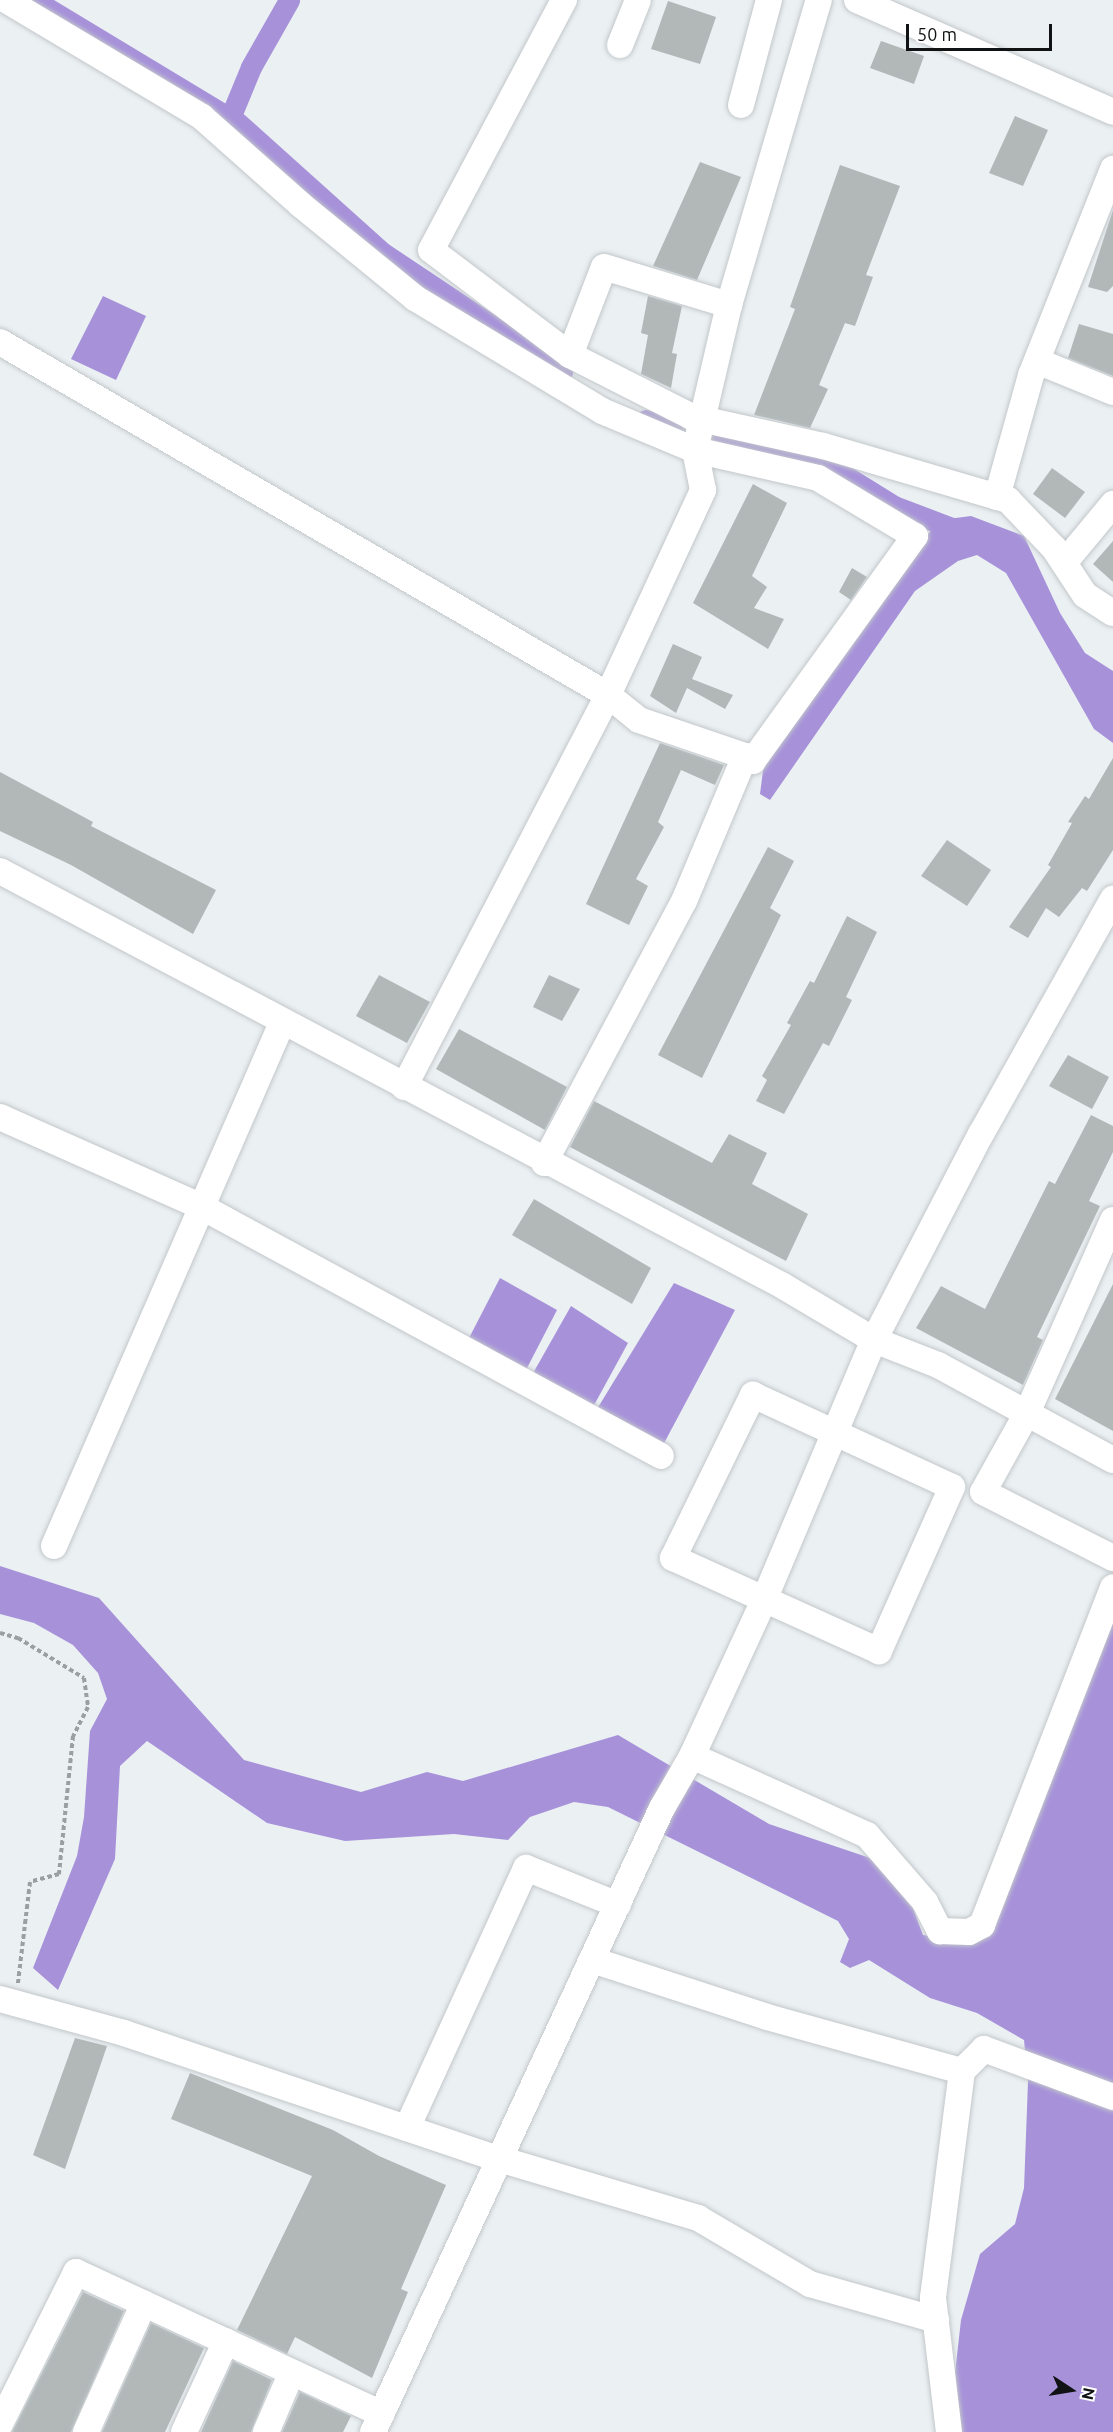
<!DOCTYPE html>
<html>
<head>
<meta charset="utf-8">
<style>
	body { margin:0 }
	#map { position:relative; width:1113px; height:2432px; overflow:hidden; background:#ebf0f3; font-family:Ubuntu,sans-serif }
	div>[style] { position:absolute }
	.water>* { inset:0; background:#a792da }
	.canal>* { height:21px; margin:-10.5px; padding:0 10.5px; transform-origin:10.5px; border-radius:10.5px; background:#a792da }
	.building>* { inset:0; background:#b2b8b8 }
	.path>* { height:4px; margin-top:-2px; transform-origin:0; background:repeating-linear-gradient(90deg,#9b9fa2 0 4.5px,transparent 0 7.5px) }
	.roads { filter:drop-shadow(0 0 2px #c2c7ca) drop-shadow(0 0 2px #c2c7ca) }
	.minor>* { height:26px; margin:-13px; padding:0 13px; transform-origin:13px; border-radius:13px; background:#fff }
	span { translate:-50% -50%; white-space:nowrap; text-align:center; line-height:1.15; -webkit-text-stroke:5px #fff; paint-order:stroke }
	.north { position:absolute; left:1041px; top:2360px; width:60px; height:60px; -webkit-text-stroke:4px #fff; paint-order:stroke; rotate:102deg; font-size:16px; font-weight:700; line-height:24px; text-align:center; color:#101213 }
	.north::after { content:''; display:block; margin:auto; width:21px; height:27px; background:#101213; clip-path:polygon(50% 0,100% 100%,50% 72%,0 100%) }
	.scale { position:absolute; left:906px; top:24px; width:146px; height:27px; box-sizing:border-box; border:3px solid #101213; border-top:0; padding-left:8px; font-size:18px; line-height:21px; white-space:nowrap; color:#101213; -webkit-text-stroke:4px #fff; paint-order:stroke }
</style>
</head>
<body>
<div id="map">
	<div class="water">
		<div style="clip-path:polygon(103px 296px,146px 316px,116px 380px,71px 359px)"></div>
		<div style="clip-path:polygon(971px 516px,1024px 536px,1060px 613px,1085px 653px,1113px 671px,1113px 743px,1094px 729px,1006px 573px,977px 555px,958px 561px,915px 591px,770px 800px,760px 794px,764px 763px,924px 539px,940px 520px)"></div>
		<div style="clip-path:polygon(500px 1278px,557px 1310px,526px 1370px,468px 1340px)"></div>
		<div style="clip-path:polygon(674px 1283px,735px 1310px,662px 1447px,597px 1409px)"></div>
		<div style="clip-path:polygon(571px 1306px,628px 1343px,593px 1407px,532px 1375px)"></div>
		<div style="clip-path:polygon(0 1566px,99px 1598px,244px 1760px,361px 1792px,427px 1772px,463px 1781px,618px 1735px,769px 1824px,876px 1860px,902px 1879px,923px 1935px,945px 1939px,974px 1939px,1113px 1622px,1113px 2432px,961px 2432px,955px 2373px,961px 2320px,980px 2254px,1015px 2224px,1024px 2188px,1028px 2082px,1024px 2040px,977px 2013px,930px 1998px,869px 1960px,850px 1968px,840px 1962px,849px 1939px,838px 1921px,608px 1807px,574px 1802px,530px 1817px,508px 1840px,454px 1834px,345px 1841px,267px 1823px,147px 1741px,120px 1766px,115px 1859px,58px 1990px,33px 1968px,77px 1856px,84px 1817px,90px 1731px,107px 1699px,98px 1673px,73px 1645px,34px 1623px,0 1614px)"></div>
	</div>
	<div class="canal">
		<div style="left:34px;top:0;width:238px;rotate:31.1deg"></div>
		<div style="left:238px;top:123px;width:195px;rotate:41.9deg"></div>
		<div style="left:383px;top:253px;width:215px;rotate:33.6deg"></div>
		<div style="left:230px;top:118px;width:55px;rotate:-67.6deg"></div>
		<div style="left:251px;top:67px;width:77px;rotate:-60.4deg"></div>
		<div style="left:646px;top:420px;width:187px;rotate:13.9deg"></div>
		<div style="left:828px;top:465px;width:78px;rotate:31.8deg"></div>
		<div style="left:894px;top:506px;width:76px;rotate:20.8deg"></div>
	</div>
	<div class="building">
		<div style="clip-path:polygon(668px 1px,716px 17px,700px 64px,651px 49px)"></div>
		<div style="clip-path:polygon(881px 41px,924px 56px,914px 84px,870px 68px)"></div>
		<div style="clip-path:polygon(1015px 116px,1048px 130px,1023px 186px,989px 173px)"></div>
		<div style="clip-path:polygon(700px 162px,741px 177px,697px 280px,653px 266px)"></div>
		<div style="clip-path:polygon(840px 165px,900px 186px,866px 275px,873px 277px,855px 326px,845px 323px,819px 385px,828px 389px,810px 428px,754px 415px,795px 309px,790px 307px)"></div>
		<div style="clip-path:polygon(1113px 210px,1113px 286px,1107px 292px,1088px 287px)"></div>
		<div style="clip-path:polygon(648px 296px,682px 306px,672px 353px,677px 354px,671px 388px,641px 374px,648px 335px,641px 333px)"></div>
		<div style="clip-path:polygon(1079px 324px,1113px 334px,1113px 376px,1068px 358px)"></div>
		<div style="clip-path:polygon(1052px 468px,1085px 492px,1065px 518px,1033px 494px)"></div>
		<div style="clip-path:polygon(753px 484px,787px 503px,752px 576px,767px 587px,754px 608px,784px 619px,768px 649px,693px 603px)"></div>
		<div style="clip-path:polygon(1113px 541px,1113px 582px,1093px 564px)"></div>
		<div style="clip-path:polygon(852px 568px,867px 577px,851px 600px,839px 592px)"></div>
		<div style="clip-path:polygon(673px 644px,702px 657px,692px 679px,733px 695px,725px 709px,687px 688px,676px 713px,650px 696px)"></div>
		<div style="clip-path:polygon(660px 743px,724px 765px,715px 785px,681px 770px,658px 822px,664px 827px,636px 879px,648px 886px,629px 925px,586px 904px)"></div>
		<div style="clip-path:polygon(1113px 758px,1113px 850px,1087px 891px,1082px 888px,1059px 917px,1046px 908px,1028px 938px,1009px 927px,1051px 867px,1048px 865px,1072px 823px,1068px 822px,1085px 796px,1089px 799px)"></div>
		<div style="clip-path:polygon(0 772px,93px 822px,91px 826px,216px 890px,193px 934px,71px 865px,0 831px)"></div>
		<div style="clip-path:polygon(947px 840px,991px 870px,967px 906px,921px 876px)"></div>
		<div style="clip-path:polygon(768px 847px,794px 861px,770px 908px,781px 915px,702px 1078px,658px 1055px)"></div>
		<div style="clip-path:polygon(847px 916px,877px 932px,846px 997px,852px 1000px,829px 1046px,823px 1043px,784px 1114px,756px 1101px,767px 1080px,762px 1076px,791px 1025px,787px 1023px,810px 981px,814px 983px)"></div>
		<div style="clip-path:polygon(379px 975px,430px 1002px,407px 1043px,356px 1016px)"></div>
		<div style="clip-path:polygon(549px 975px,580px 989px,562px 1021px,533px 1007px)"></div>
		<div style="clip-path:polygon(459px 1029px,567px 1087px,545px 1130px,436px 1069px)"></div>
		<div style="clip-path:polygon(1068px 1055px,1109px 1077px,1092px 1109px,1049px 1086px)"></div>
		<div style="clip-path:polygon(594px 1101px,712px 1163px,729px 1134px,767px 1153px,752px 1184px,808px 1214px,786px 1261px,570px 1147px)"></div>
		<div style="clip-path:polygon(1091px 1115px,1113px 1126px,1113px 1152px,1089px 1201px,1100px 1206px,1037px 1337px,1043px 1340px,1023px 1385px,916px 1328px,941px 1286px,985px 1309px,1049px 1181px,1055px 1184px)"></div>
		<div style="clip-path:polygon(534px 1199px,651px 1268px,632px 1304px,512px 1235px)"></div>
		<div style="clip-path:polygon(1113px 1284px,1113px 1431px,1055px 1399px)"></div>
		<div style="clip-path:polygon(75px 2038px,107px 2046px,65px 2169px,33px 2155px)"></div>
		<div style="clip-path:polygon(190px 2073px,333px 2130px,379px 2156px,446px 2185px,401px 2289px,408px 2292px,372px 2378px,295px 2337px,287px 2354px,237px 2330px,312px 2176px,171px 2119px)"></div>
		<div style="clip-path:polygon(83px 2292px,124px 2311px,71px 2432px,12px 2432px)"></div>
		<div style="clip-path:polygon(151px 2323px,204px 2348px,165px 2432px,102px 2432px)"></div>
		<div style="clip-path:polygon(233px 2361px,272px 2380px,251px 2432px,201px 2432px)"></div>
		<div style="clip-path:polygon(300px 2392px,351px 2416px,343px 2432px,282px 2432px)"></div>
	</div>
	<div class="path">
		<div style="left:0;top:1633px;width:19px;rotate:16deg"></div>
		<div style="left:18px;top:1638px;width:77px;rotate:31.2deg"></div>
		<div style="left:84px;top:1678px;width:29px;rotate:82deg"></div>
		<div style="left:88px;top:1707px;width:33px;rotate:117deg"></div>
		<div style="left:73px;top:1736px;width:139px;rotate:95.8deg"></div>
		<div style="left:59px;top:1874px;width:30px;rotate:165deg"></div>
		<div style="left:30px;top:1882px;width:102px;rotate:96.8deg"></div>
	</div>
	<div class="roads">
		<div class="minor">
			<div style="left:6px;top:0;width:228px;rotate:30.8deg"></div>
			<div style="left:202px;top:117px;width:132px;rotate:41.6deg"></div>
			<div style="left:301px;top:205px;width:147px;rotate:39.2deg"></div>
			<div style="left:415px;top:298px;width:218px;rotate:31.1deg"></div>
			<div style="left:602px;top:411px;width:101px;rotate:22.8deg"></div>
			<div style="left:695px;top:450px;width:126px;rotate:12.8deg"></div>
			<div style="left:818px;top:478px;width:113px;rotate:30.9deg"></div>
			<div style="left:915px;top:536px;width:277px;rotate:125.8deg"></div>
			<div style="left:753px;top:761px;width:9px;rotate:-148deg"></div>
			<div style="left:564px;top:0;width:283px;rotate:118deg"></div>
			<div style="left:431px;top:250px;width:174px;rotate:37.1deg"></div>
			<div style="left:570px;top:355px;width:137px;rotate:26.9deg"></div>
			<div style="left:692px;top:417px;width:134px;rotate:12.5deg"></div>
			<div style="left:823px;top:446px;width:193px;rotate:16.3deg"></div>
			<div style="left:1008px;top:500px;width:66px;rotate:46.2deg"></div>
			<div style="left:1054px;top:548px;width:56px;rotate:56.6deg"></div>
			<div style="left:1085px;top:595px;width:33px;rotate:33deg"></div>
			<div style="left:857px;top:0;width:279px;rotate:23.6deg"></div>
			<div style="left:620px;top:45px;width:48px;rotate:-68.2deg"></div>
			<div style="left:741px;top:105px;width:109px;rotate:-75.1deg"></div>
			<div style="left:0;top:342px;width:703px;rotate:30.14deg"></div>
			<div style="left:608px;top:695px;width:40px;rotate:39deg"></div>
			<div style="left:639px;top:720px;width:112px;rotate:18.8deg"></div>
			<div style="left:745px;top:756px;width:157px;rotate:112.8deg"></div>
			<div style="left:684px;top:901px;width:297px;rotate:118.1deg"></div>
			<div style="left:570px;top:355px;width:94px;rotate:-68.9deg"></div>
			<div style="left:604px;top:267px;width:131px;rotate:16.9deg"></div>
			<div style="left:1037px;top:361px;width:82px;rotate:22.2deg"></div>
			<div style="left:997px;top:497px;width:127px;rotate:-74.4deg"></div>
			<div style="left:1031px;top:375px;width:222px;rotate:-68.3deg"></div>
			<div style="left:1064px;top:563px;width:77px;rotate:-50.3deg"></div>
			<div style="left:0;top:871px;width:886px;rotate:27.92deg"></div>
			<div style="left:783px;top:1286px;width:106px;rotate:30.7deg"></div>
			<div style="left:874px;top:1340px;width:69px;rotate:21.3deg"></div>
			<div style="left:938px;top:1365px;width:199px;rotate:28.5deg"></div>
			<div style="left:404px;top:1087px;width:442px;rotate:-62.5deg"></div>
			<div style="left:608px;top:695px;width:226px;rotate:-65.1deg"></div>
			<div style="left:703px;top:490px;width:41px;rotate:-101.3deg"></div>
			<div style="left:695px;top:450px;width:149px;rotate:-76.8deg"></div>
			<div style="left:729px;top:305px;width:318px;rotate:-73.6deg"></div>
			<div style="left:0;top:1117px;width:221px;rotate:24deg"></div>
			<div style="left:202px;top:1207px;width:522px;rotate:28.48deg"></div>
			<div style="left:1113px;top:1220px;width:211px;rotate:114deg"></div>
			<div style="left:1027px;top:1413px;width:90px;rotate:119.1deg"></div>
			<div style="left:983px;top:1492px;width:146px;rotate:26.9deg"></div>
			<div style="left:753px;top:1395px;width:219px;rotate:24.8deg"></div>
			<div style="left:952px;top:1487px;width:180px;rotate:114deg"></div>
			<div style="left:879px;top:1651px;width:226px;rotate:-155.7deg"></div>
			<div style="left:673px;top:1558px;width:182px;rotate:-63.9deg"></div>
			<div style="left:54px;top:1546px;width:571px;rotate:-66.45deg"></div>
			<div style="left:692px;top:1756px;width:192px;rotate:24.3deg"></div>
			<div style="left:867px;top:1835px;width:89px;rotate:49.1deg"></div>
			<div style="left:925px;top:1902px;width:33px;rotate:63deg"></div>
			<div style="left:940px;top:1931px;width:29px;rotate:2deg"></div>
			<div style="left:969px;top:1932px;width:15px;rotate:-28deg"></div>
			<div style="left:982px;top:1925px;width:362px;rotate:-68.8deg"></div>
			<div style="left:592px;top:1960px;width:184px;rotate:18deg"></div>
			<div style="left:767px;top:2017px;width:202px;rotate:15.5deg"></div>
			<div style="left:962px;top:2071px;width:229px;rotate:97.3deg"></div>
			<div style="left:933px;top:2298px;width:135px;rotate:83.2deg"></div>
			<div style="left:0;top:1999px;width:129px;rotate:15.3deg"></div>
			<div style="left:124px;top:2033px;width:396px;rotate:18.6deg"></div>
			<div style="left:499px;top:2159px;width:208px;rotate:16.5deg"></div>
			<div style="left:698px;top:2218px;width:130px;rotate:30.5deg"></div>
			<div style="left:810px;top:2284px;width:131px;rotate:15.9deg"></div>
			<div style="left:962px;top:2071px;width:31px;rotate:-45deg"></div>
			<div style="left:984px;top:2049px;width:138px;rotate:20.4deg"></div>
			<div style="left:407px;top:2128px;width:286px;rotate:-65.4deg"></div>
			<div style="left:526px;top:1868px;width:99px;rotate:21.9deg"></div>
			<div style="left:0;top:2424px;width:170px;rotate:-63.4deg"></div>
			<div style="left:76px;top:2272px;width:337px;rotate:24.9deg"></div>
			<div style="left:86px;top:2432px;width:141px;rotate:-65.8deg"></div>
			<div style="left:184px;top:2432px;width:100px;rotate:-65.2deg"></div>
			<div style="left:266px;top:2432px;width:65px;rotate:-66.6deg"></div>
			<div style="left:373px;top:2432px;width:688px;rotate:-65.15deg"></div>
			<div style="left:662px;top:1808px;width:60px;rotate:-60deg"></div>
			<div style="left:692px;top:1756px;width:172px;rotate:-65.2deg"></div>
			<div style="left:764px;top:1600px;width:282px;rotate:-67.1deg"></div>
			<div style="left:874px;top:1340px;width:232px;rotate:-62.6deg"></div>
			<div style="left:981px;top:1134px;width:270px;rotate:-60.7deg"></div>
		</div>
	</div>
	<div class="north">N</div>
	<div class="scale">50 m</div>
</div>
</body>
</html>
